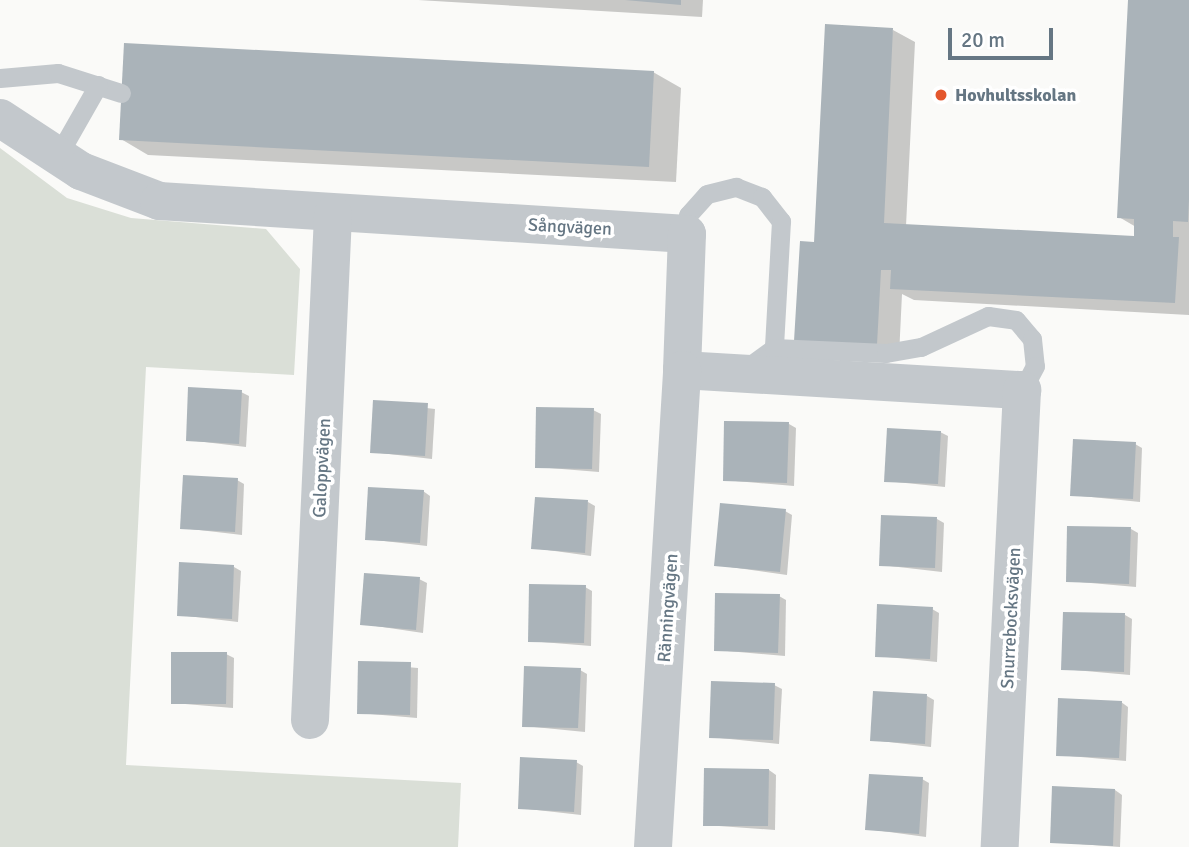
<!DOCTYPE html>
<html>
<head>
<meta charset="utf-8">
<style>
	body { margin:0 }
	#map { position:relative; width:1189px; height:847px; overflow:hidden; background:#fafaf8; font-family:Signika,sans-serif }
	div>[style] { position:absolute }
	.green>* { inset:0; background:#dadfd7 }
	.shadow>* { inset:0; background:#0003 }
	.building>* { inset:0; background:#aab3b9 }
	.lane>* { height:19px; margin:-9.5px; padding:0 9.5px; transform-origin:9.5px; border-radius:9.5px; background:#c3c8cc }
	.street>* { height:38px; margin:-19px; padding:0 19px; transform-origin:19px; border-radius:19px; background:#c3c8cc }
	.dots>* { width:19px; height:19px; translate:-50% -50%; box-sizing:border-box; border:4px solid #fff; border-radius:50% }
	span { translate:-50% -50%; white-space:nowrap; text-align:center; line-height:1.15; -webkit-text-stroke:7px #fff; paint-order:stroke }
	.poi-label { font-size:18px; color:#657683; font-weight:700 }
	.left { translate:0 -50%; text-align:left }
	.street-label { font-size:18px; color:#657683 }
	.scale { position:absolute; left:948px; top:28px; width:105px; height:32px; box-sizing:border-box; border:4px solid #657683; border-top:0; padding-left:9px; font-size:21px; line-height:24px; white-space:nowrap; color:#657683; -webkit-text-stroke:5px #fff; paint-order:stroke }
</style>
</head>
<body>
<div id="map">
	<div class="green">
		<div style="clip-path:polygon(0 148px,67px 198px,131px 218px,266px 229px,300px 269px,294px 375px,146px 367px,126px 765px,461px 783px,458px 847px,0 847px)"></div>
	</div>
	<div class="shadow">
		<div style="clip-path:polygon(418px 0,703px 0,702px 17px)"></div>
		<div style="clip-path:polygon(1129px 0,1189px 0,1189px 315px,914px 300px,902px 294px,899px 356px,818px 352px,815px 244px,893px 30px,915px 42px,906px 226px,1135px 238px,1136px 227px,1119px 217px)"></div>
		<div style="clip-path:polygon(653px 72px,681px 88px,676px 182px,148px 155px,121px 139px)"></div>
		<div style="clip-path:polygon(241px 392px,249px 396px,246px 447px,188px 440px)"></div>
		<div style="clip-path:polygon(374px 402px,435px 409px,432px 459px,372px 452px)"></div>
		<div style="clip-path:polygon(593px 410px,601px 414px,599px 472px,537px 467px)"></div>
		<div style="clip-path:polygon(789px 424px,796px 428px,794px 486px,724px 480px)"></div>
		<div style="clip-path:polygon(940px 432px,948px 436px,945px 487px,886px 481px)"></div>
		<div style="clip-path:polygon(1135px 444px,1142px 448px,1140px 502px,1072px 495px)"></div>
		<div style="clip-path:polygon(237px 480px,244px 484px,242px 535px,182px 528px)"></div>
		<div style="clip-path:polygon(423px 491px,430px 496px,427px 546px,367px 539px)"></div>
		<div style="clip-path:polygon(588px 502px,595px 506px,591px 556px,533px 548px)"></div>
		<div style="clip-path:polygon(785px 511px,792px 515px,787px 575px,716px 565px)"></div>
		<div style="clip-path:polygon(937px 519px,944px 523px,942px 572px,881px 565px)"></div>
		<div style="clip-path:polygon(1131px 529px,1138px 533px,1136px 587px,1068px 581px)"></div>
		<div style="clip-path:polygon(234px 567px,241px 571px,238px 622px,179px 615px)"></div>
		<div style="clip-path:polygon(419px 579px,427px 583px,423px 633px,362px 624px)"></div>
		<div style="clip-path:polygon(585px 587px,592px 591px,591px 646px,529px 641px)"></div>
		<div style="clip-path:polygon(779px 596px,786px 600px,785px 656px,716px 650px)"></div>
		<div style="clip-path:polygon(932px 609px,939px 613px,937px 662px,877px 656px)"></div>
		<div style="clip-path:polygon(1125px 615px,1132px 619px,1130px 675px,1063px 669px)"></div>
		<div style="clip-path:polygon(226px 654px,234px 658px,233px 708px,173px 703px)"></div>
		<div style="clip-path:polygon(360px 663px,418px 668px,417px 718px,359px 713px)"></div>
		<div style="clip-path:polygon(580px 670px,587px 674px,585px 732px,524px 726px)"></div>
		<div style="clip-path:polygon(774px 685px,782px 689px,779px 744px,710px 737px)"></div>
		<div style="clip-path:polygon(927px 696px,934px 700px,931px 747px,872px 740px)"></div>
		<div style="clip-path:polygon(1121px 702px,1128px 707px,1126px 761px,1058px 755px)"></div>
		<div style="clip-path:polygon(576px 762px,583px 766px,581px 815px,519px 808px)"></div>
		<div style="clip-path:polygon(769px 770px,776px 775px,775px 830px,705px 825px)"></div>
		<div style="clip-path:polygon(922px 779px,929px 783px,926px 837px,867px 829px)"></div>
		<div style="clip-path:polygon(1115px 790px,1122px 795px,1120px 847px,1052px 842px)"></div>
	</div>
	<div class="building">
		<div style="clip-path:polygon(625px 0,681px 0,681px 5px)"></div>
		<div style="clip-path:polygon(1128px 0,1189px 0,1189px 199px,1188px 222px,1173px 221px,1173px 237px,1179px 237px,1175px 303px,890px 289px,891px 270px,881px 270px,877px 345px,794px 341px,800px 241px,814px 242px,825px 24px,893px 28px,884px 223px,1134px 236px,1134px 219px,1117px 218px)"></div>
		<div style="clip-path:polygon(124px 43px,654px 71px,649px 167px,119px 140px)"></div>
		<div style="clip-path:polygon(188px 387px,242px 390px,239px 444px,186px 441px)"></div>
		<div style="clip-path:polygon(373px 400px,428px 403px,425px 456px,370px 453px)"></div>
		<div style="clip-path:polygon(536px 407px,594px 408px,592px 469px,535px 468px)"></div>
		<div style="clip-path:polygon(724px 421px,789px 422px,787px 483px,723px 481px)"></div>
		<div style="clip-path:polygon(887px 428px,941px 431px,938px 484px,884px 482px)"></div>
		<div style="clip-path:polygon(1073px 439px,1136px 442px,1133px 499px,1070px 496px)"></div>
		<div style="clip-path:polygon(183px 475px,238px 478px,235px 532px,180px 529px)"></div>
		<div style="clip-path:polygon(368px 487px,424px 490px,420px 543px,365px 540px)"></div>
		<div style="clip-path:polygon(535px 497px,588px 500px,585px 553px,531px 549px)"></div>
		<div style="clip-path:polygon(720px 503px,786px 509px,780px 572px,714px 566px)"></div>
		<div style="clip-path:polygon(881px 515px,937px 517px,935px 568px,879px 566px)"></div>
		<div style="clip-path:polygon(1067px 526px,1131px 527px,1129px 584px,1066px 582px)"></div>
		<div style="clip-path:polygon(179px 562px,234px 565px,232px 619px,177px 616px)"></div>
		<div style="clip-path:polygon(364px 573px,420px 577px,416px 630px,360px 625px)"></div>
		<div style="clip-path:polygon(529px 584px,586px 585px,584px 643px,528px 642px)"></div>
		<div style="clip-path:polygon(715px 593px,780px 594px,778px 653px,714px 651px)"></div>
		<div style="clip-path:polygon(877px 604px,933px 607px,930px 659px,875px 657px)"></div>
		<div style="clip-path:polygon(1063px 612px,1125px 613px,1124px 672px,1061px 670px)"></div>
		<div style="clip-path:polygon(171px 652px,227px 652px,226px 704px,171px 704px)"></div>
		<div style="clip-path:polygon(358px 661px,411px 662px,410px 715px,357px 714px)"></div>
		<div style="clip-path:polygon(524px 666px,581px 668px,578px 728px,522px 727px)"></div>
		<div style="clip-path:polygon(711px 681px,775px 683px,773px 740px,709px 738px)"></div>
		<div style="clip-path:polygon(873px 691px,927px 694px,925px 744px,870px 741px)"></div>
		<div style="clip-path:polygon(1058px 698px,1122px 701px,1119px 758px,1056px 756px)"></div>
		<div style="clip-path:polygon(520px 757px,577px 760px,574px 812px,518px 809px)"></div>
		<div style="clip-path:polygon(704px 768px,769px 769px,768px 826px,703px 826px)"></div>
		<div style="clip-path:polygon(869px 774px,923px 777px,919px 834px,865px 830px)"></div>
		<div style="clip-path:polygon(1052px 786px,1115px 789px,1113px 846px,1050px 843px)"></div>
	</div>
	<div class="lane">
		<div style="left:0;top:78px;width:58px;rotate:-4.9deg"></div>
		<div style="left:58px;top:73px;width:66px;rotate:17.6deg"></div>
		<div style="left:57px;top:157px;width:83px;rotate:-60.3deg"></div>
		<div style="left:687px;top:234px;width:19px;rotate:-87deg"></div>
		<div style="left:688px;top:215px;width:28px;rotate:-48deg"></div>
		<div style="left:707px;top:194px;width:30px;rotate:-14deg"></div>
		<div style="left:736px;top:187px;width:28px;rotate:21deg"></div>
		<div style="left:762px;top:197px;width:31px;rotate:52deg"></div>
		<div style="left:781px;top:221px;width:127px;rotate:93.2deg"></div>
		<div style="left:744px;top:370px;width:37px;rotate:-36deg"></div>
		<div style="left:774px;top:348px;width:112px;rotate:2.6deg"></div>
		<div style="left:886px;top:353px;width:36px;rotate:-10deg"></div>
		<div style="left:921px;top:347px;width:74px;rotate:-24.8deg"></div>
		<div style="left:988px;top:316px;width:28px;rotate:8deg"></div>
		<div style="left:1016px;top:320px;width:25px;rotate:50deg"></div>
		<div style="left:1032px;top:339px;width:27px;rotate:84deg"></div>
		<div style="left:1035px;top:366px;width:27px;rotate:118deg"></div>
	</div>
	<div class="street">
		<div style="left:0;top:118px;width:97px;rotate:33.2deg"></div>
		<div style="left:81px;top:171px;width:84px;rotate:21deg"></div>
		<div style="left:159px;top:201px;width:529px;rotate:3.58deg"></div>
		<div style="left:687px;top:234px;width:136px;rotate:92.1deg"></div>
		<div style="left:682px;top:370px;width:341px;rotate:3.4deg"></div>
		<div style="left:1022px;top:390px;width:458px;rotate:92.8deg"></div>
		<div style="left:310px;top:720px;width:506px;rotate:-87.39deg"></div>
		<div style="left:653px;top:847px;width:478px;rotate:-86.5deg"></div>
	</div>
	<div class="dots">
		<div style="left:941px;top:95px;background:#e4572e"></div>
	</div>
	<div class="poi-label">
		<span class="left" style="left:955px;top:95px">Hovhultsskolan</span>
	</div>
	<div class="street-label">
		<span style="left:570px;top:227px;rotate:3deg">Sångvägen</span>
		<span style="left:322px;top:468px;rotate:-87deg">Galoppvägen</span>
		<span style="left:668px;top:608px;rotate:-86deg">Ränningvägen</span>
		<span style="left:1011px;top:618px;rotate:-87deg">Snurrebocksvägen</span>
	</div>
	<div class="scale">20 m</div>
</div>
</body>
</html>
